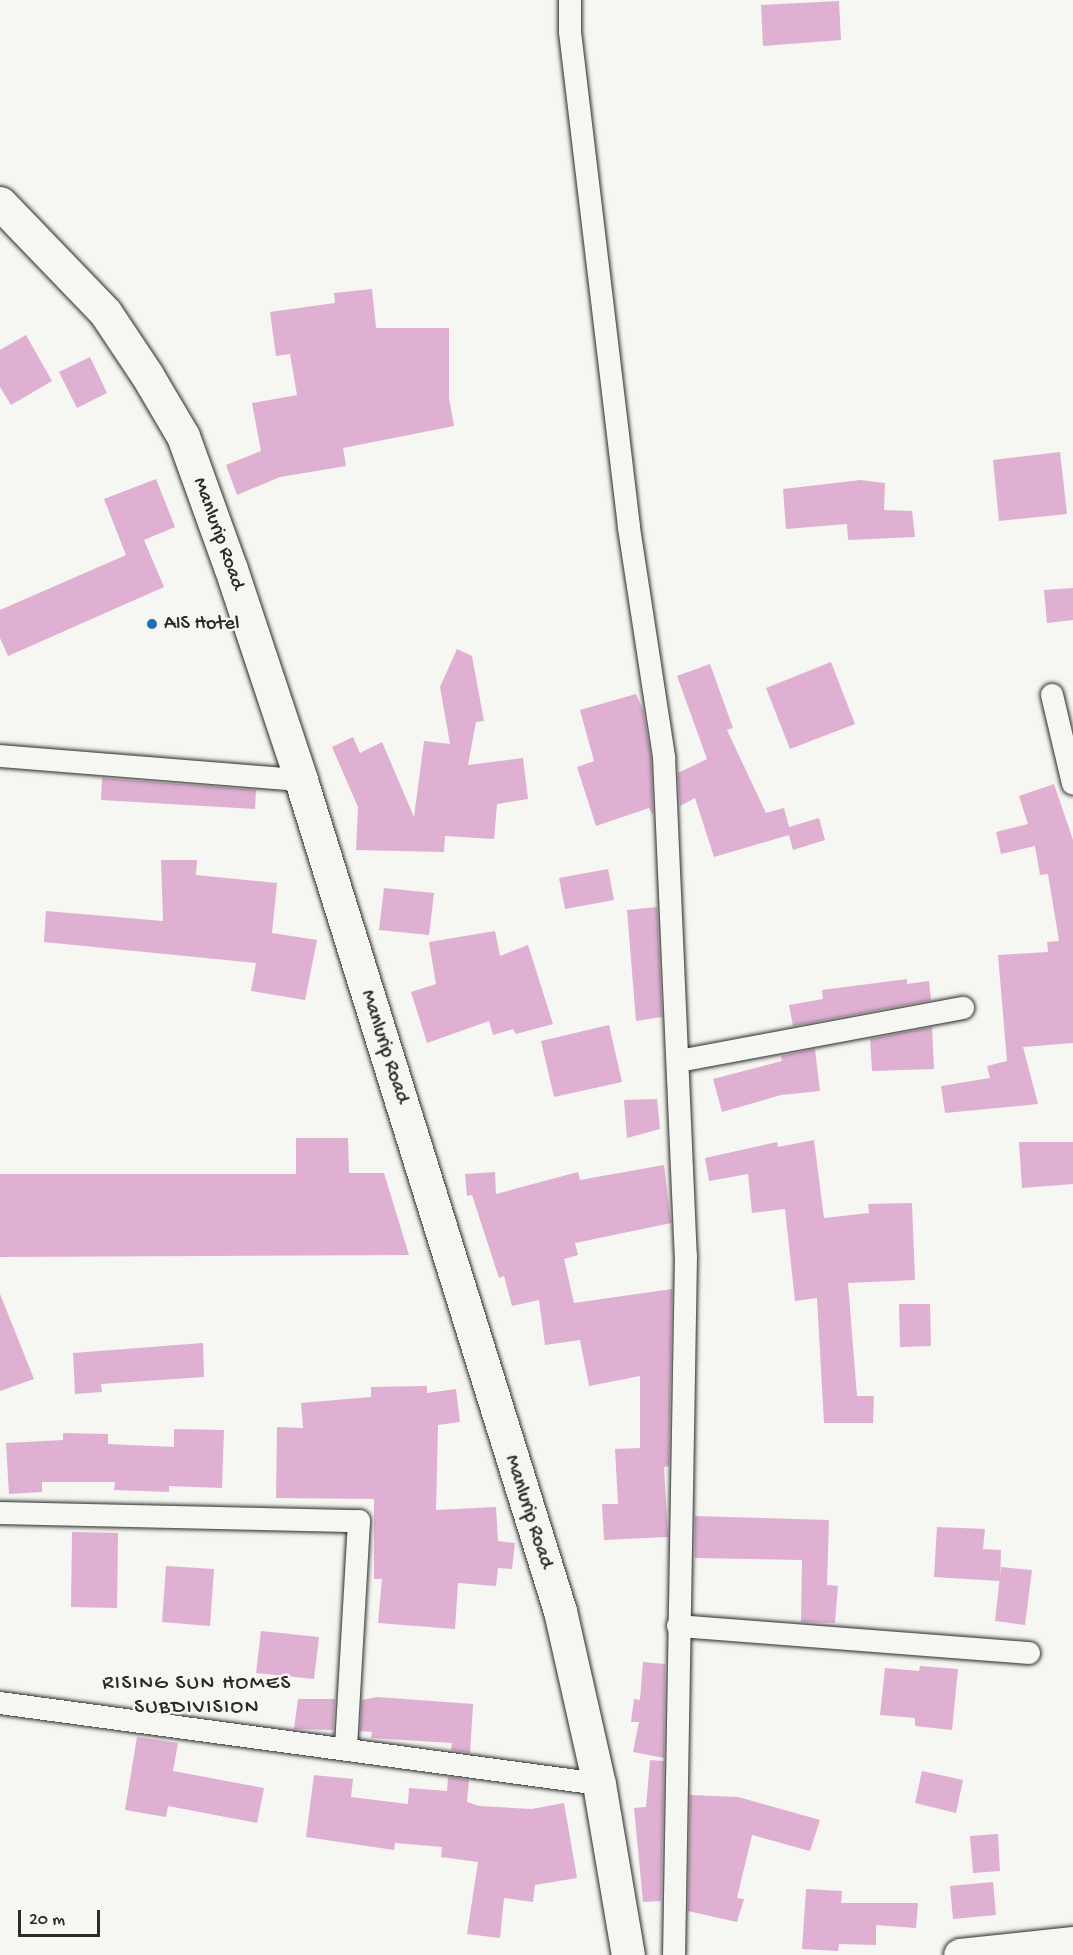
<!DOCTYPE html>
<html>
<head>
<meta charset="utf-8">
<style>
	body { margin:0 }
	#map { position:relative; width:1073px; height:1955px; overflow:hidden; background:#f6f6f2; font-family:"Gochi Hand",sans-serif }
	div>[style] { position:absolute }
	.building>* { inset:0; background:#dfb0d1 }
	.roads { filter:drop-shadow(0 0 2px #2b2b2b) drop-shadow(0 0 2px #2b2b2b) }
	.street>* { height:22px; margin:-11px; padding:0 11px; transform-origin:11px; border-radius:11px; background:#f6f6f2 }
	.secondary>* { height:33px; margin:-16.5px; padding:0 16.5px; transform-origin:16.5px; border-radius:16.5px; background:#f6f6f2 }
	.dots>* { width:16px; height:16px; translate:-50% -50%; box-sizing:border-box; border:3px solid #f6f6f2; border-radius:50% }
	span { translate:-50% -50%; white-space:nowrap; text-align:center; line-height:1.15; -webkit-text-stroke:5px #f6f6f2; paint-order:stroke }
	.street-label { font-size:20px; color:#2b2b2b }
	.poi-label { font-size:20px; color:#2b2b2b }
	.left { translate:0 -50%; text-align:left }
	.neighbourhood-label { font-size:21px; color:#2b2b2b; letter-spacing:1.5px }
	.scale { position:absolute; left:18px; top:1910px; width:82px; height:27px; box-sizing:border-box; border:3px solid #2b2b2b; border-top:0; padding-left:8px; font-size:18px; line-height:21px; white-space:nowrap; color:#2b2b2b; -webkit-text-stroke:4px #f6f6f2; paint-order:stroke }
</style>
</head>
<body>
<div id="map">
	<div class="building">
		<div style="clip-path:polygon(839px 1px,841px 40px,763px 46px,761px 5px)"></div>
		<div style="clip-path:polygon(372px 289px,376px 328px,449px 328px,449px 398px,454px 426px,343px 448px,346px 466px,280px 477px,237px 495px,226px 465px,261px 451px,252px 403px,297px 395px,290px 354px,276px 356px,270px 312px,335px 303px,334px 293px)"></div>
		<div style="clip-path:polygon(26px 335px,52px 381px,11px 405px,0 387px,0 350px)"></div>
		<div style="clip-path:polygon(90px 357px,107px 393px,77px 408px,59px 372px)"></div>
		<div style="clip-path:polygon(1060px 452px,1067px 514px,999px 521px,993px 460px)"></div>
		<div style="clip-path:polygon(156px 479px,175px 527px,144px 540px,164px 587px,8px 656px,0 638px,0 610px,126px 555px,104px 499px)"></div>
		<div style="clip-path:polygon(861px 480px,885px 483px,884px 510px,912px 511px,915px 537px,848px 540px,847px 524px,786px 529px,783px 489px)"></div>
		<div style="clip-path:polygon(1073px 588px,1073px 620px,1047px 623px,1044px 590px)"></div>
		<div style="clip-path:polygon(457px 649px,472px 656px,484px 721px,476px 722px,468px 765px,523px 758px,528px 799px,497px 804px,494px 839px,445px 836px,444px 852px,356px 850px,358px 807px,332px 747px,353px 737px,360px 753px,382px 742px,414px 817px,424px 741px,450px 744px,440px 687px)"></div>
		<div style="clip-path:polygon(831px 662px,855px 724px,790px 749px,766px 688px)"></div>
		<div style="clip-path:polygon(710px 664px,733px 728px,727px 730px,766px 813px,784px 808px,789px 827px,819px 818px,825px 840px,793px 850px,789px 835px,714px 857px,695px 798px,680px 806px,678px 773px,707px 759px,677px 676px)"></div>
		<div style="clip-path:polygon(636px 694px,643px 710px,651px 758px,653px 815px,649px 808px,596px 826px,577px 767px,594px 761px,580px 710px)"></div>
		<div style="clip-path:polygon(102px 778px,256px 790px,255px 809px,101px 800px)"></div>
		<div style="clip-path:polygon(1054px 784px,1073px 840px,1073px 1043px,1023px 1047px,1038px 1104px,945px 1113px,941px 1086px,990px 1078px,987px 1066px,1007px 1061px,998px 955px,1048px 952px,1047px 942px,1059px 941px,1048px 874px,1040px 875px,1035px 846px,1001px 854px,996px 832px,1028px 824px,1019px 796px)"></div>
		<div style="clip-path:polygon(161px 860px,197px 860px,196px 875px,277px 883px,272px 933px,317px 940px,305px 1000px,251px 991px,256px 963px,44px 942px,46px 911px,163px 921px)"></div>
		<div style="clip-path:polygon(608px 869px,614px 900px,565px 909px,559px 878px)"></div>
		<div style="clip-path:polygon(384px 888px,434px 893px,429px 935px,379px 930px)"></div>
		<div style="clip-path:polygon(657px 907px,662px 1017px,636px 1021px,627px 910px)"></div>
		<div style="clip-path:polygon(495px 931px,500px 956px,528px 945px,553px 1024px,516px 1034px,513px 1029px,493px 1035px,489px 1021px,427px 1043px,411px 992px,436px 984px,429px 942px)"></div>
		<div style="clip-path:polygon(907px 979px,907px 984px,929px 981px,931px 1000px,793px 1026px,789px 1005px,823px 999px,822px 990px)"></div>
		<div style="clip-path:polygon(609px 1025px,622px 1082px,554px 1097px,541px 1041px)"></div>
		<div style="clip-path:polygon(932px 1027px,934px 1069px,872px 1071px,870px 1039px)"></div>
		<div style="clip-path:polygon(815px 1049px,820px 1091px,781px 1095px,722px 1112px,713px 1079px,782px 1061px,781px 1056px)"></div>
		<div style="clip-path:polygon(657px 1099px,660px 1129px,627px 1138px,624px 1100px)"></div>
		<div style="clip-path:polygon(296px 1138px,348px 1138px,349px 1173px,384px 1173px,409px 1255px,0 1257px,0 1174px,296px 1174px)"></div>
		<div style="clip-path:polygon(814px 1140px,824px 1218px,869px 1213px,868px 1204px,912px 1203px,915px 1280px,848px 1283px,857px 1396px,874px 1396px,873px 1423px,824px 1423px,817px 1298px,795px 1301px,785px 1209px,752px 1213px,748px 1174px,709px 1181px,705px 1158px,777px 1142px,778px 1147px)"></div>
		<div style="clip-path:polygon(1019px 1142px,1073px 1142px,1073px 1184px,1022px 1188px)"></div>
		<div style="clip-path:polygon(664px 1165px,671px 1223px,575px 1243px,578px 1255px,564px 1259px,574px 1303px,672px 1289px,669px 1466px,664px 1467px,668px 1537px,604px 1540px,602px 1504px,618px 1504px,615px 1449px,640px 1448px,640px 1376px,589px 1386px,580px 1340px,545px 1345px,539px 1300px,512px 1306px,504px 1276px,499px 1278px,472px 1195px,467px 1196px,465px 1174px,495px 1172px,496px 1194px,578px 1172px,580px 1180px)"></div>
		<div style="clip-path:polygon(0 1294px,34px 1379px,0 1391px)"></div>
		<div style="clip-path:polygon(899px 1304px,930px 1304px,931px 1346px,900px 1347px)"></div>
		<div style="clip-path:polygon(203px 1343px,204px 1377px,101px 1384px,102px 1392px,75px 1394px,73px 1353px)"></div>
		<div style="clip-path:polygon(427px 1386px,427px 1393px,456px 1389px,460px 1422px,438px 1425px,436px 1510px,496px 1507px,498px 1541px,515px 1543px,512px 1569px,498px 1568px,496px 1586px,458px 1583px,455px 1629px,378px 1623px,382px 1579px,374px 1579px,374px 1499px,276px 1498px,277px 1427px,303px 1428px,301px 1403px,371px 1397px,371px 1387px)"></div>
		<div style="clip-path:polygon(174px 1429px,224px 1430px,222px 1488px,169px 1486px,169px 1492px,114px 1490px,115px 1482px,42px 1482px,42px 1492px,9px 1494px,6px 1443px,63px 1440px,63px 1433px,108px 1434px,108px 1444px,174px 1447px)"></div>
		<div style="clip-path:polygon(695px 1516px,829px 1520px,827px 1585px,838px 1586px,835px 1623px,801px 1622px,802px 1560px,695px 1558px)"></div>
		<div style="clip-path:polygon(937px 1527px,985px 1529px,983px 1549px,1001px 1550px,1000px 1581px,934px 1577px)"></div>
		<div style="clip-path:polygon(72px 1532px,118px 1533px,117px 1608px,71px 1607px)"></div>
		<div style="clip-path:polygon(166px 1566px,214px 1569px,210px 1626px,162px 1622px)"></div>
		<div style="clip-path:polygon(1001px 1567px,1032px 1570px,1025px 1625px,995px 1621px)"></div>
		<div style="clip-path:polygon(261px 1631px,319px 1637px,314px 1679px,256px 1673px)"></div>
		<div style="clip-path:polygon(643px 1662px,665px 1664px,664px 1758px,633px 1752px,639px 1722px,631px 1722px,634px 1699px,640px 1700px)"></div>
		<div style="clip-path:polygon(920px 1666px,958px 1669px,952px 1730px,915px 1726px,915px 1718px,880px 1715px,885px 1668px,919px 1671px)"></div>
		<div style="clip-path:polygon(377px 1697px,473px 1704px,470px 1753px,451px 1750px,452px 1743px,371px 1738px,372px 1732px,360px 1731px,362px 1700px)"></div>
		<div style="clip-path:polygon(298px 1699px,335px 1699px,333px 1730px,294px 1729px)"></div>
		<div style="clip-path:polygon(137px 1737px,178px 1743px,173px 1771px,264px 1788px,257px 1823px,168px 1806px,166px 1817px,125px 1810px)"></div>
		<div style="clip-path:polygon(650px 1760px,664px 1761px,661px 1901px,643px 1902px,634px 1808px,646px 1807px)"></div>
		<div style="clip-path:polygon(922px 1771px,963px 1780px,956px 1813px,915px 1803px)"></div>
		<div style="clip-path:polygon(314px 1775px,353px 1779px,351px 1797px,408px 1804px,409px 1788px,447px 1791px,448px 1777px,469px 1780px,467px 1802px,479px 1806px,532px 1809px,564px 1803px,577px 1878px,535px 1885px,533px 1902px,504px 1898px,500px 1938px,467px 1934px,478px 1862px,441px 1857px,442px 1847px,395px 1843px,394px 1850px,306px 1837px)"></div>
		<div style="clip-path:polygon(690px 1795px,738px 1797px,820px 1820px,810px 1851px,752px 1835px,737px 1898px,744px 1899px,737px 1922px,688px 1911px)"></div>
		<div style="clip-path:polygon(998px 1834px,1000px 1871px,973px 1873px,970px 1836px)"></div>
		<div style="clip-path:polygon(993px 1882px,996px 1915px,953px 1919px,950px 1886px)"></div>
		<div style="clip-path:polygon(806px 1889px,842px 1891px,841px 1903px,918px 1903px,916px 1928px,876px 1925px,876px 1945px,839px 1944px,838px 1951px,802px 1949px)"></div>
	</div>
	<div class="roads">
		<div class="street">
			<div style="left:570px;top:0;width:32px;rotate:90deg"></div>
			<div style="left:570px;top:32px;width:499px;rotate:83.2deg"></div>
			<div style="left:629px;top:528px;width:232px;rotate:81.3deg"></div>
			<div style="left:664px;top:757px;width:499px;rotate:87.5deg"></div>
			<div style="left:686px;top:1256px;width:699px;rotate:90.98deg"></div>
			<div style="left:1052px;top:695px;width:91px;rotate:76.7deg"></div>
			<div style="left:0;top:756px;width:302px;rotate:4.6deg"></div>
			<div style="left:679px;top:1061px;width:289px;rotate:-10.6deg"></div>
			<div style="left:0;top:1513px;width:359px;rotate:1.3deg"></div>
			<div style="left:359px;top:1521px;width:227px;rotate:93.3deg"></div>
			<div style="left:678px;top:1626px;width:352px;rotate:4.4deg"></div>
			<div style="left:0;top:1703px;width:604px;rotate:7.7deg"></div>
		</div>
		<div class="secondary">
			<div style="left:0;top:203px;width:151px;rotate:46.1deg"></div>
			<div style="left:105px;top:312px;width:76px;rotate:56.3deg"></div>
			<div style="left:147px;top:375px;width:71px;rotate:59.5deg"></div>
			<div style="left:183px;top:436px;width:141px;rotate:70.2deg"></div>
			<div style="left:231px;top:569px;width:222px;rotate:71.6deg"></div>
			<div style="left:301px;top:780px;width:870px;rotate:72.69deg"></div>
			<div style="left:560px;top:1611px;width:177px;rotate:77.3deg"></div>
			<div style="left:599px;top:1784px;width:173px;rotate:80.4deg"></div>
			<div style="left:960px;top:1955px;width:114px;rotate:-6.1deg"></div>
		</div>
	</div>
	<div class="dots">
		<div style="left:152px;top:624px;background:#1f6fb2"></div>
	</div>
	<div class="street-label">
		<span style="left:218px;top:534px;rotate:70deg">Manlurip Road</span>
		<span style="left:384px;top:1047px;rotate:72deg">Manlurip Road</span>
		<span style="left:528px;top:1512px;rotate:72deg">Manlurip Road</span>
	</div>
	<div class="poi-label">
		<span class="left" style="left:164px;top:624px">AIS Hotel</span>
	</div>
	<div class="neighbourhood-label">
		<span style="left:197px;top:1697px">RISING SUN HOMES<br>SUBDIVISION</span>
	</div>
	<div class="scale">20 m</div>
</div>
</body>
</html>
